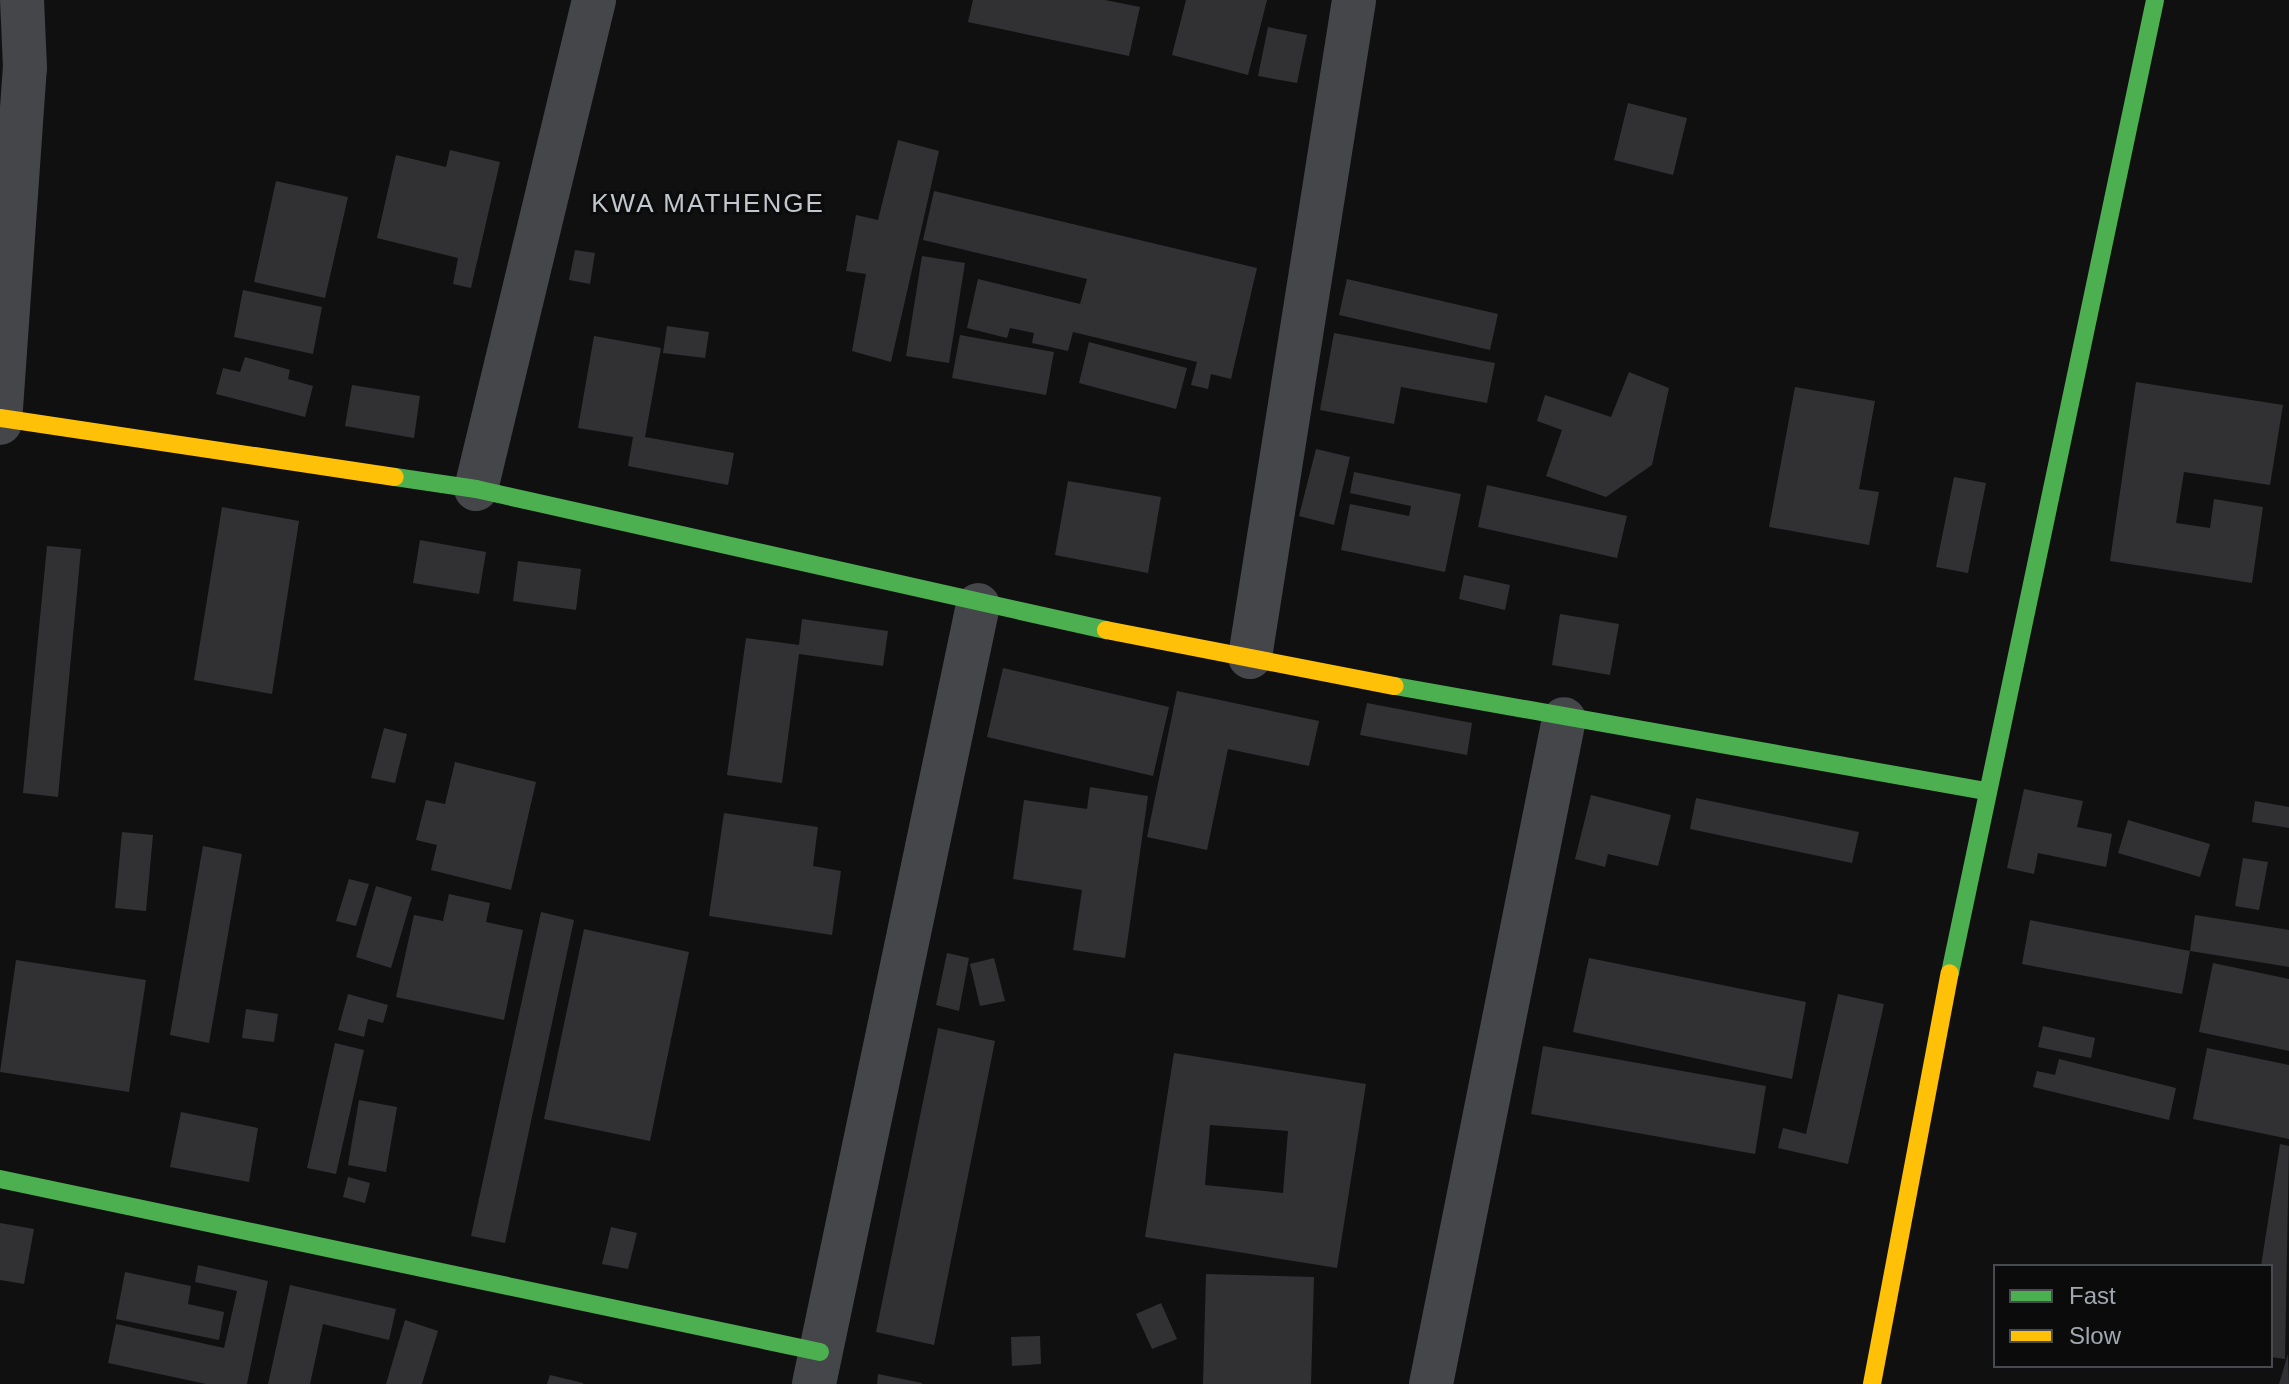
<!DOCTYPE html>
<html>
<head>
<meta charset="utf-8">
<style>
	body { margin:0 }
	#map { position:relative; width:2289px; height:1384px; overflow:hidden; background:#101010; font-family:Helvetica,sans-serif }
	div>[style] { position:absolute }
	.building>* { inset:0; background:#313133 }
	.street>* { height:44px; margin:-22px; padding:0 22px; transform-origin:22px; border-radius:22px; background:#444649 }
	.fast>* { height:18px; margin:-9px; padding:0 9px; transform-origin:9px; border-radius:9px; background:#4caf50 }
	.slow>* { height:18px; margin:-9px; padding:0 9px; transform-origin:9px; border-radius:9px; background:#ffc107 }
	span { translate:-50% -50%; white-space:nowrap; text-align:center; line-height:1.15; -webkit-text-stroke:6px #0b0b0c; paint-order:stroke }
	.quarter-label { font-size:26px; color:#c2c7cd; letter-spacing:2px }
	.legend { position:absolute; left:1993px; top:1264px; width:280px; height:104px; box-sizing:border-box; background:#0b0b0c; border:2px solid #474a4e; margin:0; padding:10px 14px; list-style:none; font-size:24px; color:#a2a8b0 }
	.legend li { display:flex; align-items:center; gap:16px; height:40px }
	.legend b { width:40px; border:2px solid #474a4e }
</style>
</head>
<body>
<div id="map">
	<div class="building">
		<div style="clip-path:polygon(973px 0,1105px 0,1140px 7px,1129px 56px,968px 22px)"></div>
		<div style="clip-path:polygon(1186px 0,1267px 0,1248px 75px,1172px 55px)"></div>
		<div style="clip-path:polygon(1268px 27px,1307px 35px,1297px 83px,1258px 76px)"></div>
		<div style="clip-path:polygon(1628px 103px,1687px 118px,1673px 175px,1614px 160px)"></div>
		<div style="clip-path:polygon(898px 140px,939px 151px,891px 362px,852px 351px,866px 274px,846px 271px,856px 215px,878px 220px)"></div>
		<div style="clip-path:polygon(450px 150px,500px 162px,471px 288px,453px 284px,458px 258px,377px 238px,396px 155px,446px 167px)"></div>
		<div style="clip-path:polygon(276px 181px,348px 197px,325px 298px,254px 282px)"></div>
		<div style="clip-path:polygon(934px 191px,1257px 268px,1231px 379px,1211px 374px,1208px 389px,1191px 385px,1197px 362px,1073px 332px,1068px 351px,1032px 343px,1034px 333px,1010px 328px,1007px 338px,967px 328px,978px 279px,1080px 304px,1087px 279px,923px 240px)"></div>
		<div style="clip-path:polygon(575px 250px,595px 253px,590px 284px,569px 280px)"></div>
		<div style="clip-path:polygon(922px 256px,965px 263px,949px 363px,906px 356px)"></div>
		<div style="clip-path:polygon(1347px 279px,1498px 314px,1490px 350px,1339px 315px)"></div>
		<div style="clip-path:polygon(243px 290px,322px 307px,313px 354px,234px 337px)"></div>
		<div style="clip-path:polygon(667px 326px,709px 332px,705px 358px,663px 353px)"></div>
		<div style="clip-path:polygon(1334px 333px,1495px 363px,1487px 403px,1401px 387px,1394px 424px,1320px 410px)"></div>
		<div style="clip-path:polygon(960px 335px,1054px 352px,1046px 395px,952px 378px)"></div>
		<div style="clip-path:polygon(594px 336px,661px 348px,645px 437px,734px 453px,728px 485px,628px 466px,633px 437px,578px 428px)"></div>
		<div style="clip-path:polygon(1089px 342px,1187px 368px,1176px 409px,1079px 383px)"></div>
		<div style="clip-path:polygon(245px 357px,290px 370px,288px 379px,313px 386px,305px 417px,216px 394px,223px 368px,240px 372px)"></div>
		<div style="clip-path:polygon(1629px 372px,1669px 388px,1652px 465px,1606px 497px,1546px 476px,1562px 430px,1537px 421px,1545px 395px,1611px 417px)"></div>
		<div style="clip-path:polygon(2136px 382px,2283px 405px,2270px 485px,2184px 472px,2176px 523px,2210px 528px,2214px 499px,2263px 507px,2252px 583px,2110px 561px)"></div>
		<div style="clip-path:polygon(352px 385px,420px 396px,414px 438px,345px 426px)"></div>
		<div style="clip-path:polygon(1795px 387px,1875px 401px,1859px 489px,1879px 492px,1869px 545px,1769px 527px)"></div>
		<div style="clip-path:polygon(1316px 449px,1350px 457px,1334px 525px,1299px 516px)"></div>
		<div style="clip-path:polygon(1354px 472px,1461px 494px,1445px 572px,1341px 550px,1350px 504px,1409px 516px,1411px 506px,1350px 493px)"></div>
		<div style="clip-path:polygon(1954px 477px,1986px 483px,1968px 573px,1936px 567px)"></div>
		<div style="clip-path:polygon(1068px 481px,1161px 497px,1148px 573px,1055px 555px)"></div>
		<div style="clip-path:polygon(1487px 485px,1627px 516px,1617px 558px,1478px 527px)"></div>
		<div style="clip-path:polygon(222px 507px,299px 521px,272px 694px,194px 680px)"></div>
		<div style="clip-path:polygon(420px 540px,486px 552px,479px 594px,413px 583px)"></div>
		<div style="clip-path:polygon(47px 546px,81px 549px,58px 797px,23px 793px)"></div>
		<div style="clip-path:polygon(518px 561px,581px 569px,576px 610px,513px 601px)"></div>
		<div style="clip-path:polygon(1464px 575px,1510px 585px,1505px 610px,1459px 599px)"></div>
		<div style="clip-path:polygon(1560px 614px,1619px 624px,1610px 675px,1552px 665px)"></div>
		<div style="clip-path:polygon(802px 619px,888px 631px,883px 666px,799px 654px,782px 783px,727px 775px,746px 638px,799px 645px)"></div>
		<div style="clip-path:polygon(1003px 668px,1169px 707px,1153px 776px,987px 737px)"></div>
		<div style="clip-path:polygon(1177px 691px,1319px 721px,1309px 766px,1228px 749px,1207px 850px,1147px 837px)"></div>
		<div style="clip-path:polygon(1367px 703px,1472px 723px,1467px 755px,1360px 735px)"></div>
		<div style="clip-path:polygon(384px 728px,407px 734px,395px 783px,371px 778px)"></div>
		<div style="clip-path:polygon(455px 762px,536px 782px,511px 890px,431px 870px,437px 845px,416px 840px,426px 800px,445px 804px)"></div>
		<div style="clip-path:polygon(1090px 787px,1148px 796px,1125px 958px,1073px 950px,1082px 890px,1013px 879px,1024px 800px,1087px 809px)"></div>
		<div style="clip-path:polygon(2024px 789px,2083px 801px,2077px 827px,2112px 834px,2106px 867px,2038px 853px,2034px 874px,2007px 868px)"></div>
		<div style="clip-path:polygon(1591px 795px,1671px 815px,1658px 866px,1608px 854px,1605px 867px,1575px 859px)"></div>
		<div style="clip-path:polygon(1696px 798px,1859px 832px,1852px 863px,1690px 829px)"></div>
		<div style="clip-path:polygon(2255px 801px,2289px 807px,2289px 828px,2252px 822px)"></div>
		<div style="clip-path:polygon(724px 813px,818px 827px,813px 866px,841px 871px,832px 935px,709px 916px)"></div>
		<div style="clip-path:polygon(2128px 820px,2210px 844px,2200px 877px,2118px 853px)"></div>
		<div style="clip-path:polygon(122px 832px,153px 835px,146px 911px,115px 908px)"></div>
		<div style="clip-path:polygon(203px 846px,242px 854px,209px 1043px,170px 1035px)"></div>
		<div style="clip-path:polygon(2243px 858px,2268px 862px,2259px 910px,2235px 906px)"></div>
		<div style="clip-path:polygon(349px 879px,369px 884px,356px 926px,336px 921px)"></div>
		<div style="clip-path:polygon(376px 886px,412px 897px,391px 968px,356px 957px)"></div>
		<div style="clip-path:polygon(449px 894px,490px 903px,486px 922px,523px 930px,504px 1020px,396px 997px,414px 915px,443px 921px)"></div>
		<div style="clip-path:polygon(541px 912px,574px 920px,505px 1243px,471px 1236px)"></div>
		<div style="clip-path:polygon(2195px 915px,2289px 930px,2289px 967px,2190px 951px)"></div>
		<div style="clip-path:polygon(2030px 920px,2190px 951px,2182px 994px,2022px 964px)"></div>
		<div style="clip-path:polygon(584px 929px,689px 952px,650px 1141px,544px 1119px)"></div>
		<div style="clip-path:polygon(947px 953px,969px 958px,959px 1011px,936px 1005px)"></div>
		<div style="clip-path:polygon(994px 958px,1005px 1001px,980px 1006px,970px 964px)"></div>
		<div style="clip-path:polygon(1589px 958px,1806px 1002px,1792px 1079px,1573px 1032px)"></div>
		<div style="clip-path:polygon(16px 960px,146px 980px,129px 1092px,0 1072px)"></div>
		<div style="clip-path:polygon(2213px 963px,2289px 979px,2289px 1051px,2199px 1032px)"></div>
		<div style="clip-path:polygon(348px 994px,388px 1005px,383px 1023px,368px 1019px,364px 1037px,338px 1030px)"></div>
		<div style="clip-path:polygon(1838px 994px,1884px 1004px,1848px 1164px,1778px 1148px,1783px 1128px,1806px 1134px)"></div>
		<div style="clip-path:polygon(246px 1009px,278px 1014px,274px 1042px,242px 1038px)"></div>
		<div style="clip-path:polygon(2043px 1026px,2095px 1038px,2091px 1058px,2038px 1047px)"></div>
		<div style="clip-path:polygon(938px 1028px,995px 1041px,934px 1345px,876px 1332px)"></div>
		<div style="clip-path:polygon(335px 1043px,364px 1050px,336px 1174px,307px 1168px)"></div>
		<div style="clip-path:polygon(1543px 1046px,1766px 1086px,1755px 1154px,1531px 1114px)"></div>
		<div style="clip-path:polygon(2207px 1048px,2289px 1065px,2289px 1139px,2193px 1119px)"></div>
		<div style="clip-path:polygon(evenodd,1174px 1053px,1366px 1084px,1337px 1268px,1145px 1237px,1174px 1053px,1210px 1125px,1288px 1131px,1283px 1193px,1205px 1185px,1210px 1125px)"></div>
		<div style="clip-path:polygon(2059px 1059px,2176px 1088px,2169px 1120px,2033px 1087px,2037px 1071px,2055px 1075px)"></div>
		<div style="clip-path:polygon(359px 1100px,397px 1107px,386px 1172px,348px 1165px)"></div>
		<div style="clip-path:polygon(181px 1112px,258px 1128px,249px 1182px,170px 1167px)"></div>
		<div style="clip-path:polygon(2280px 1144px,2289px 1146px,2285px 1359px,2271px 1357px,2271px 1266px,2261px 1266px)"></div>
		<div style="clip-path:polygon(348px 1177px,370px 1183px,365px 1203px,343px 1197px)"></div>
		<div style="clip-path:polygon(0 1223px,34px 1229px,24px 1284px,0 1280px)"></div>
		<div style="clip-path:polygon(611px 1227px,637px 1233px,628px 1269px,602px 1264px)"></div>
		<div style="clip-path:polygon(198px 1265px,268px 1281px,247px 1384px,206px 1384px,108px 1363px,116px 1324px,224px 1348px,237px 1291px,195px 1282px)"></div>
		<div style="clip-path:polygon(125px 1272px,191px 1286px,188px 1304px,224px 1312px,219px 1340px,116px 1319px)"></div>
		<div style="clip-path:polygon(1206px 1274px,1314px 1277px,1311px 1384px,1203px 1384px)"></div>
		<div style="clip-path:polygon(290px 1285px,396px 1309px,389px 1340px,323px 1324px,310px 1384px,268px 1384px)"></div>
		<div style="clip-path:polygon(1161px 1303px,1177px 1339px,1152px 1349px,1136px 1314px)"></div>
		<div style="clip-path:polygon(405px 1320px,438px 1331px,422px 1384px,386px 1384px)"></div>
		<div style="clip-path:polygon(1040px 1336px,1041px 1364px,1012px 1366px,1011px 1337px)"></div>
		<div style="clip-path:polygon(2288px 1354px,2289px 1384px,2279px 1384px)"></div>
		<div style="clip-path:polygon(878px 1374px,922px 1383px,922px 1384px,877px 1384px)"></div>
		<div style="clip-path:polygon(550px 1375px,583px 1383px,583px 1384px,547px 1384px)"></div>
	</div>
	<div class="street">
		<div style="left:0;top:423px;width:356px;rotate:-86deg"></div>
		<div style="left:25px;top:68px;width:68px;rotate:-92.5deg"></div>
		<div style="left:476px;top:489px;width:503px;rotate:-76.43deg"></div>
		<div style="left:1250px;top:657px;width:665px;rotate:-81deg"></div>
		<div style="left:814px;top:1384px;width:796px;rotate:-78.11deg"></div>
		<div style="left:1431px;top:1384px;width:678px;rotate:-78.69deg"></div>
	</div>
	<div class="fast">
		<div style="left:395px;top:477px;width:82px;rotate:8.4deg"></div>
		<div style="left:476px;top:489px;width:646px;rotate:12.62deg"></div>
		<div style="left:1395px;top:686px;width:599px;rotate:10.09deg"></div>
		<div style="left:1950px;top:973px;width:994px;rotate:-78.1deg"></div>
		<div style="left:0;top:1179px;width:838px;rotate:11.91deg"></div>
	</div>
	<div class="slow">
		<div style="left:0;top:418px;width:399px;rotate:8.5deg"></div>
		<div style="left:1106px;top:630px;width:294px;rotate:11deg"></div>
		<div style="left:1872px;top:1384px;width:418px;rotate:-79.3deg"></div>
	</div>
	<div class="quarter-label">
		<span style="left:708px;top:204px">KWA MATHENGE</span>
	</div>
	<ul class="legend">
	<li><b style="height:10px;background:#4caf50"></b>Fast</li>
	<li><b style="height:10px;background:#ffc107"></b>Slow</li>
	</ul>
</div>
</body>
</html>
